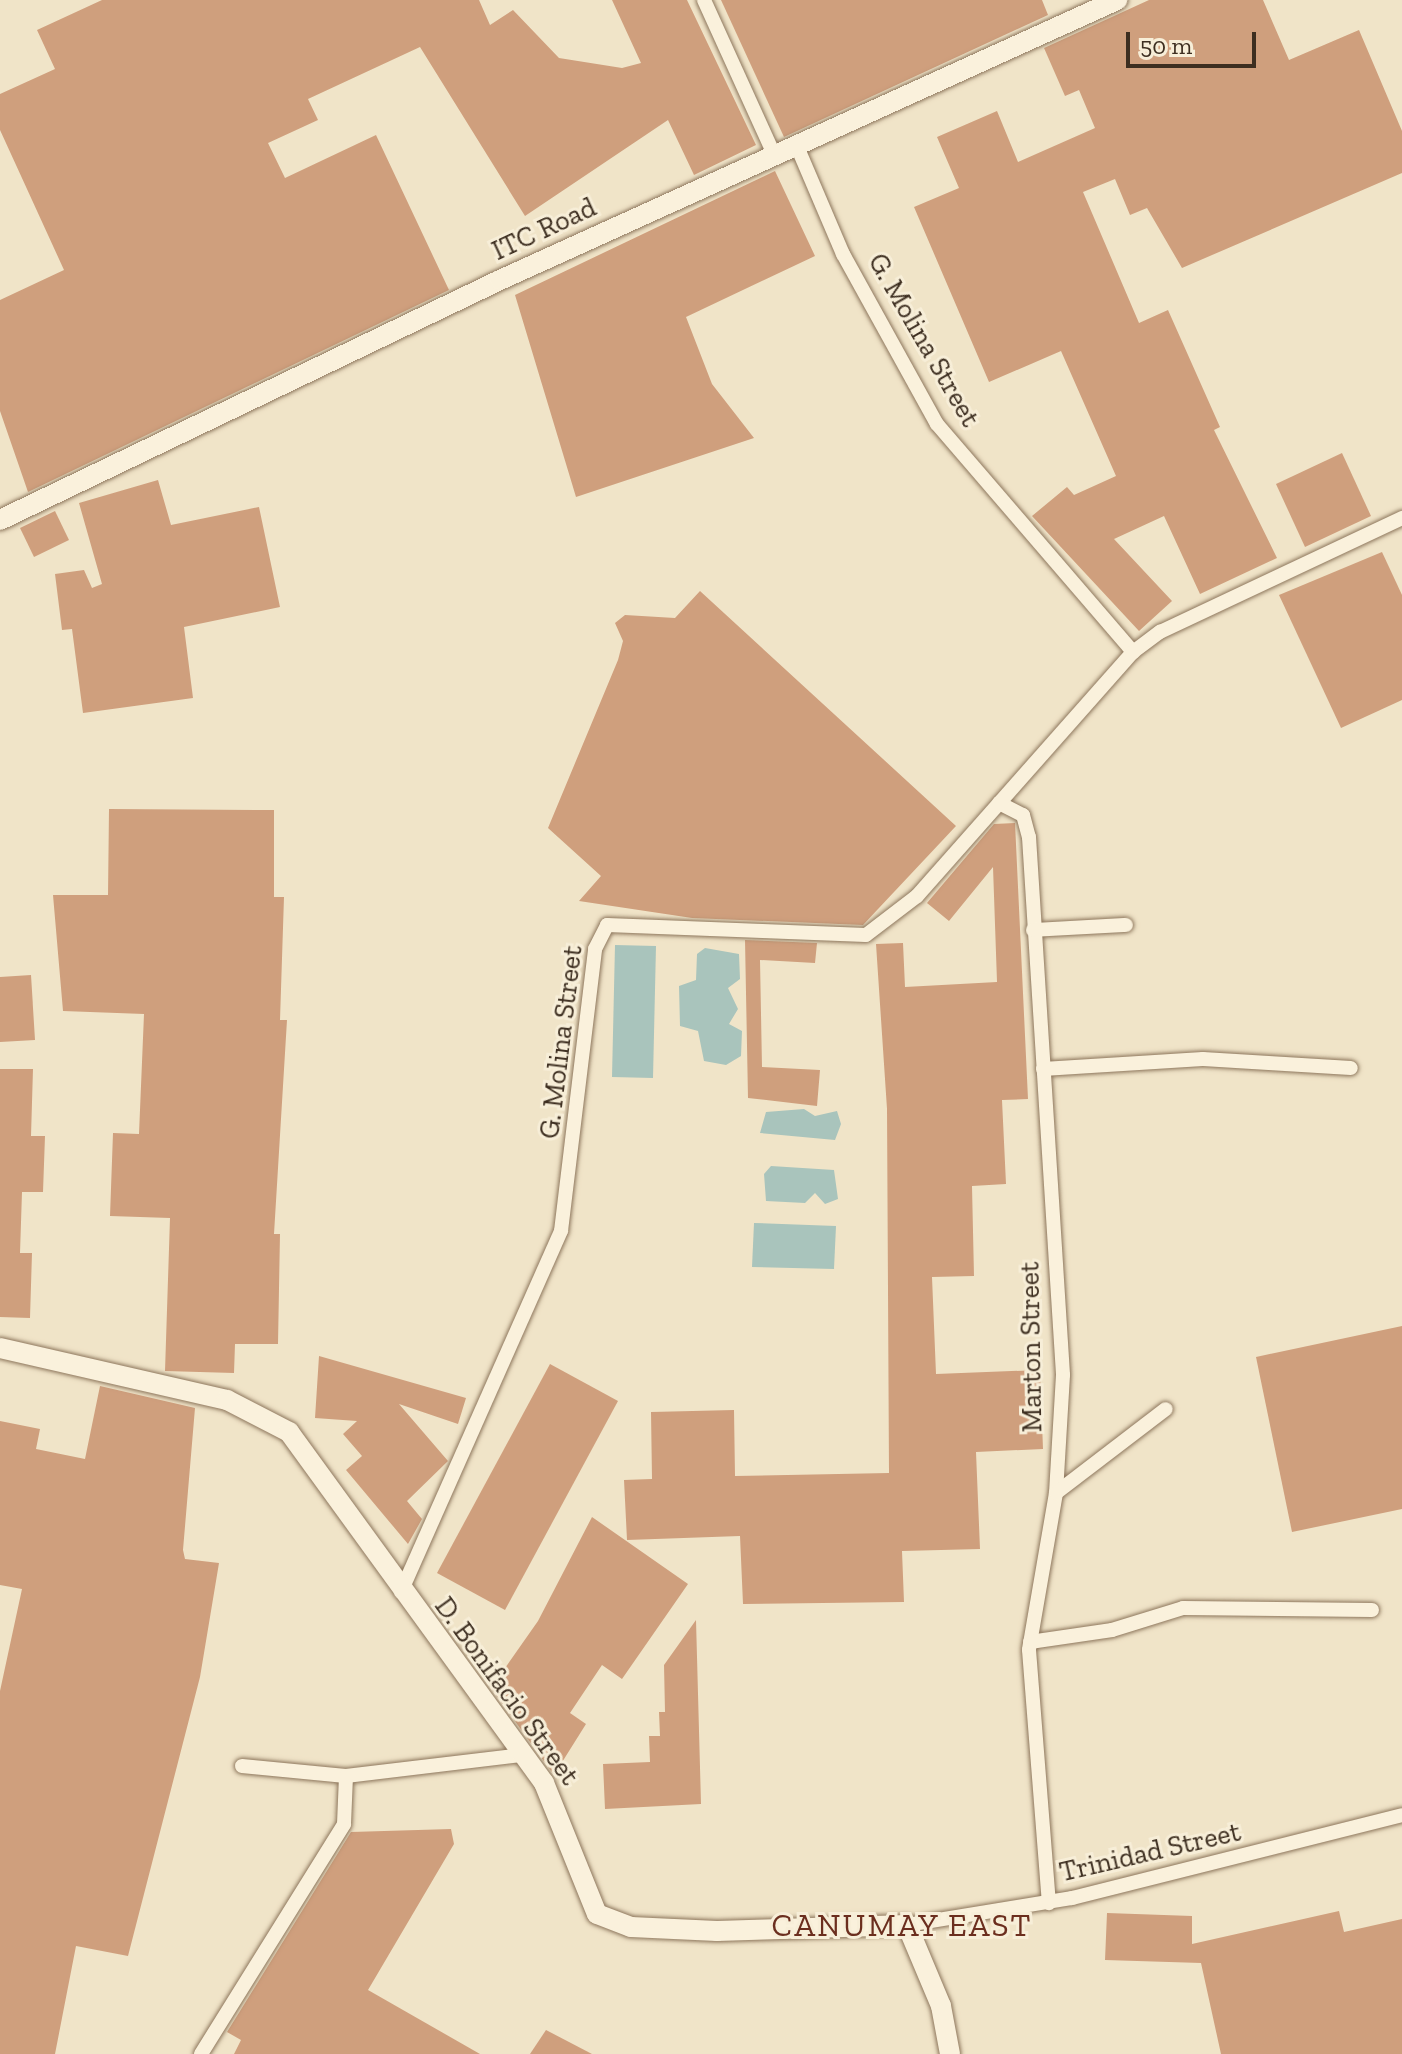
<!DOCTYPE html>
<html>
<head>
<meta charset="utf-8">
<style>
	body { margin:0 }
	#map { position:relative; width:1402px; height:2054px; overflow:hidden; background:#f0e4c8; font-family:"Zilla Slab",serif }
	div>[style] { position:absolute }
	.water>* { inset:0; background:#a9c4bc }
	.building>* { inset:0; background:#cf9f7d }
	.roads { filter:drop-shadow(0 0 2px #8d765c) drop-shadow(0 0 2px #8d765c) }
	.street>* { height:14px; margin:-7px; padding:0 7px; transform-origin:7px; border-radius:7px; background:#faf1dc }
	.secondary>* { height:20px; margin:-10px; padding:0 10px; transform-origin:10px; border-radius:10px; background:#faf1dc }
	span { translate:-50% -50%; white-space:nowrap; text-align:center; line-height:1.15; -webkit-text-stroke:6px #f7eed8; paint-order:stroke }
	.street-label { font-size:28px; color:#3d2e20 }
	.quarter-label { font-size:32px; color:#6b2e1e; letter-spacing:2px }
	.scale { position:absolute; left:1126px; top:32px; width:130px; height:36px; box-sizing:border-box; border:4px solid #3d2e20; border-top:0; padding-left:10px; font-size:24px; line-height:28px; white-space:nowrap; color:#3d2e20; -webkit-text-stroke:6px #f7eed8; paint-order:stroke }
</style>
</head>
<body>
<div id="map">
	<div class="water">
		<div style="clip-path:polygon(615px 945px,656px 946px,653px 1078px,612px 1077px)"></div>
		<div style="clip-path:polygon(705px 948px,739px 954px,740px 979px,728px 988px,738px 1009px,729px 1024px,742px 1031px,741px 1056px,726px 1065px,704px 1061px,698px 1031px,680px 1026px,679px 986px,696px 980px,697px 954px)"></div>
		<div style="clip-path:polygon(804px 1109px,815px 1116px,837px 1111px,841px 1124px,835px 1140px,760px 1133px,766px 1112px)"></div>
		<div style="clip-path:polygon(771px 1166px,834px 1170px,838px 1199px,825px 1204px,815px 1193px,805px 1203px,766px 1201px,764px 1174px)"></div>
		<div style="clip-path:polygon(754px 1223px,836px 1226px,834px 1269px,752px 1267px)"></div>
	</div>
	<div class="building">
		<div style="clip-path:polygon(102px 0,479px 0,490px 25px,513px 10px,559px 58px,622px 68px,641px 63px,612px 0,687px 0,756px 145px,694px 175px,668px 120px,525px 216px,420px 47px,308px 99px,318px 120px,268px 143px,285px 178px,376px 135px,449px 290px,28px 492px,0 411px,0 300px,64px 270px,0 130px,0 94px,55px 69px,37px 30px)"></div>
		<div style="clip-path:polygon(721px 0,1042px 0,1048px 15px,784px 137px)"></div>
		<div style="clip-path:polygon(1149px 0,1263px 0,1289px 60px,1359px 30px,1402px 131px,1402px 173px,1182px 268px,1147px 208px,1130px 215px,1115px 179px,1083px 192px,1139px 323px,1168px 310px,1220px 427px,1214px 430px,1277px 558px,1200px 594px,1164px 516px,1114px 539px,1172px 601px,1139px 631px,1032px 516px,1067px 487px,1074px 495px,1116px 476px,1061px 351px,989px 382px,914px 207px,959px 188px,937px 137px,997px 111px,1018px 162px,1095px 128px,1079px 90px,1065px 96px,1044px 48px)"></div>
		<div style="clip-path:polygon(775px 171px,815px 256px,686px 317px,712px 384px,754px 438px,576px 497px,515px 295px)"></div>
		<div style="clip-path:polygon(1342px 453px,1371px 516px,1305px 547px,1276px 484px)"></div>
		<div style="clip-path:polygon(158px 480px,171px 525px,259px 507px,280px 607px,184px 627px,193px 698px,83px 713px,72px 629px,62px 630px,55px 574px,84px 570px,92px 588px,102px 584px,79px 503px)"></div>
		<div style="clip-path:polygon(55px 511px,69px 540px,34px 557px,20px 528px)"></div>
		<div style="clip-path:polygon(1382px 552px,1402px 595px,1402px 700px,1341px 728px,1279px 595px)"></div>
		<div style="clip-path:polygon(700px 591px,956px 826px,863px 925px,692px 918px,579px 901px,601px 876px,548px 828px,618px 660px,623px 641px,615px 623px,625px 615px,675px 618px)"></div>
		<div style="clip-path:polygon(109px 809px,274px 810px,274px 897px,284px 897px,280px 1020px,287px 1020px,274px 1234px,280px 1234px,278px 1344px,235px 1344px,234px 1373px,165px 1371px,170px 1218px,110px 1216px,113px 1133px,139px 1134px,144px 1014px,63px 1011px,53px 895px,108px 895px)"></div>
		<div style="clip-path:polygon(1015px 823px,1028px 1099px,1002px 1100px,1006px 1184px,972px 1186px,974px 1276px,932px 1277px,936px 1374px,1040px 1370px,1043px 1449px,976px 1452px,980px 1549px,902px 1551px,904px 1602px,743px 1604px,740px 1536px,627px 1540px,624px 1480px,652px 1479px,651px 1412px,734px 1410px,735px 1476px,889px 1473px,887px 1109px,876px 944px,903px 943px,905px 987px,997px 982px,993px 867px,949px 921px,927px 903px,994px 824px)"></div>
		<div style="clip-path:polygon(745px 940px,817px 943px,815px 963px,760px 960px,762px 1067px,820px 1070px,817px 1106px,748px 1098px)"></div>
		<div style="clip-path:polygon(31px 975px,35px 1040px,0 1042px,0 977px)"></div>
		<div style="clip-path:polygon(0 1069px,33px 1069px,31px 1136px,45px 1136px,43px 1192px,22px 1192px,20px 1253px,32px 1253px,30px 1318px,0 1317px)"></div>
		<div style="clip-path:polygon(1402px 1326px,1402px 1509px,1292px 1532px,1256px 1357px)"></div>
		<div style="clip-path:polygon(319px 1356px,466px 1398px,458px 1424px,399px 1404px,448px 1461px,407px 1501px,422px 1519px,408px 1544px,346px 1470px,362px 1456px,343px 1434px,357px 1421px,315px 1418px)"></div>
		<div style="clip-path:polygon(550px 1364px,618px 1401px,505px 1610px,437px 1573px)"></div>
		<div style="clip-path:polygon(100px 1386px,195px 1408px,183px 1550px,185px 1559px,219px 1563px,200px 1677px,128px 1956px,76px 1946px,55px 2054px,0 2054px,0 1691px,22px 1589px,0 1585px,0 1421px,40px 1429px,36px 1449px,85px 1459px)"></div>
		<div style="clip-path:polygon(592px 1517px,688px 1584px,622px 1679px,602px 1665px,570px 1713px,586px 1724px,554px 1775px,491px 1688px,538px 1621px)"></div>
		<div style="clip-path:polygon(696px 1620px,701px 1804px,605px 1809px,603px 1764px,650px 1762px,649px 1736px,660px 1736px,659px 1712px,665px 1712px,664px 1665px)"></div>
		<div style="clip-path:polygon(451px 1829px,454px 1844px,368px 1990px,480px 2054px,234px 2054px,241px 2040px,227px 2032px,351px 1832px)"></div>
		<div style="clip-path:polygon(1339px 1911px,1344px 1932px,1402px 1919px,1402px 2054px,1221px 2054px,1201px 1963px,1105px 1960px,1107px 1913px,1192px 1916px,1192px 1944px)"></div>
		<div style="clip-path:polygon(546px 2030px,592px 2054px,530px 2054px)"></div>
	</div>
	<div class="roads">
		<div class="street">
			<div style="left:704px;top:0;width:169px;rotate:65.6deg"></div>
			<div style="left:796px;top:144px;width:120px;rotate:66.9deg"></div>
			<div style="left:843px;top:254px;width:194px;rotate:61.1deg"></div>
			<div style="left:937px;top:424px;width:301px;rotate:49.3deg"></div>
			<div style="left:999px;top:803px;width:27px;rotate:27deg"></div>
			<div style="left:1023px;top:815px;width:23px;rotate:75deg"></div>
			<div style="left:1029px;top:837px;width:539px;rotate:86.38deg"></div>
			<div style="left:1063px;top:1375px;width:118px;rotate:93.4deg"></div>
			<div style="left:1056px;top:1493px;width:159px;rotate:99.8deg"></div>
			<div style="left:1029px;top:1650px;width:254px;rotate:85.5deg"></div>
			<div style="left:1033px;top:930px;width:93px;rotate:-3.1deg"></div>
			<div style="left:1043px;top:1069px;width:160px;rotate:-3.6deg"></div>
			<div style="left:1203px;top:1059px;width:148px;rotate:3.5deg"></div>
			<div style="left:1056px;top:1493px;width:138px;rotate:-37.4deg"></div>
			<div style="left:401px;top:1592px;width:395px;rotate:-66.1deg"></div>
			<div style="left:561px;top:1231px;width:284px;rotate:-83.1deg"></div>
			<div style="left:595px;top:949px;width:27px;rotate:-63deg"></div>
			<div style="left:607px;top:925px;width:259px;rotate:2.2deg"></div>
			<div style="left:866px;top:935px;width:64px;rotate:-37.4deg"></div>
			<div style="left:917px;top:896px;width:326px;rotate:-48.5deg"></div>
			<div style="left:1133px;top:652px;width:34px;rotate:-37deg"></div>
			<div style="left:1160px;top:632px;width:268px;rotate:-25.2deg"></div>
			<div style="left:1030px;top:1642px;width:83px;rotate:-8.3deg"></div>
			<div style="left:1112px;top:1630px;width:74px;rotate:-17.2deg"></div>
			<div style="left:1183px;top:1608px;width:189px;rotate:0.6deg"></div>
			<div style="left:242px;top:1766px;width:104px;rotate:5.5deg"></div>
			<div style="left:346px;top:1776px;width:178px;rotate:-6.8deg"></div>
			<div style="left:907px;top:1925px;width:167px;rotate:-9.3deg"></div>
			<div style="left:1072px;top:1898px;width:340px;rotate:-14.1deg"></div>
			<div style="left:201px;top:2054px;width:271px;rotate:-58.1deg"></div>
			<div style="left:344px;top:1824px;width:48px;rotate:-87.6deg"></div>
		</div>
		<div class="secondary">
			<div style="left:0;top:520px;width:555px;rotate:-25.64deg"></div>
			<div style="left:500px;top:280px;width:678px;rotate:-24.41deg"></div>
			<div style="left:0;top:1348px;width:233px;rotate:12.9deg"></div>
			<div style="left:227px;top:1400px;width:70px;rotate:27.3deg"></div>
			<div style="left:289px;top:1432px;width:434px;rotate:54deg"></div>
			<div style="left:544px;top:1783px;width:141px;rotate:68deg"></div>
			<div style="left:597px;top:1914px;width:36px;rotate:21deg"></div>
			<div style="left:631px;top:1927px;width:86px;rotate:2.7deg"></div>
			<div style="left:717px;top:1931px;width:190px;rotate:-1.8deg"></div>
			<div style="left:907px;top:1925px;width:88px;rotate:67.2deg"></div>
			<div style="left:941px;top:2006px;width:49px;rotate:79.4deg"></div>
		</div>
	</div>
	<div class="street-label">
		<span style="left:544px;top:229px;rotate:-25deg">ITC Road</span>
		<span style="left:924px;top:340px;rotate:60deg">G. Molina Street</span>
		<span style="left:561px;top:1042px;rotate:-83deg">G. Molina Street</span>
		<span style="left:1031px;top:1347px;rotate:-91deg">Marton Street</span>
		<span style="left:507px;top:1691px;rotate:54deg">D. Bonifacio Street</span>
		<span style="left:1150px;top:1852px;rotate:-13deg">Trinidad Street</span>
	</div>
	<div class="quarter-label">
		<span style="left:902px;top:1925px">CANUMAY EAST</span>
	</div>
	<div class="scale">50 m</div>
</div>
</body>
</html>
